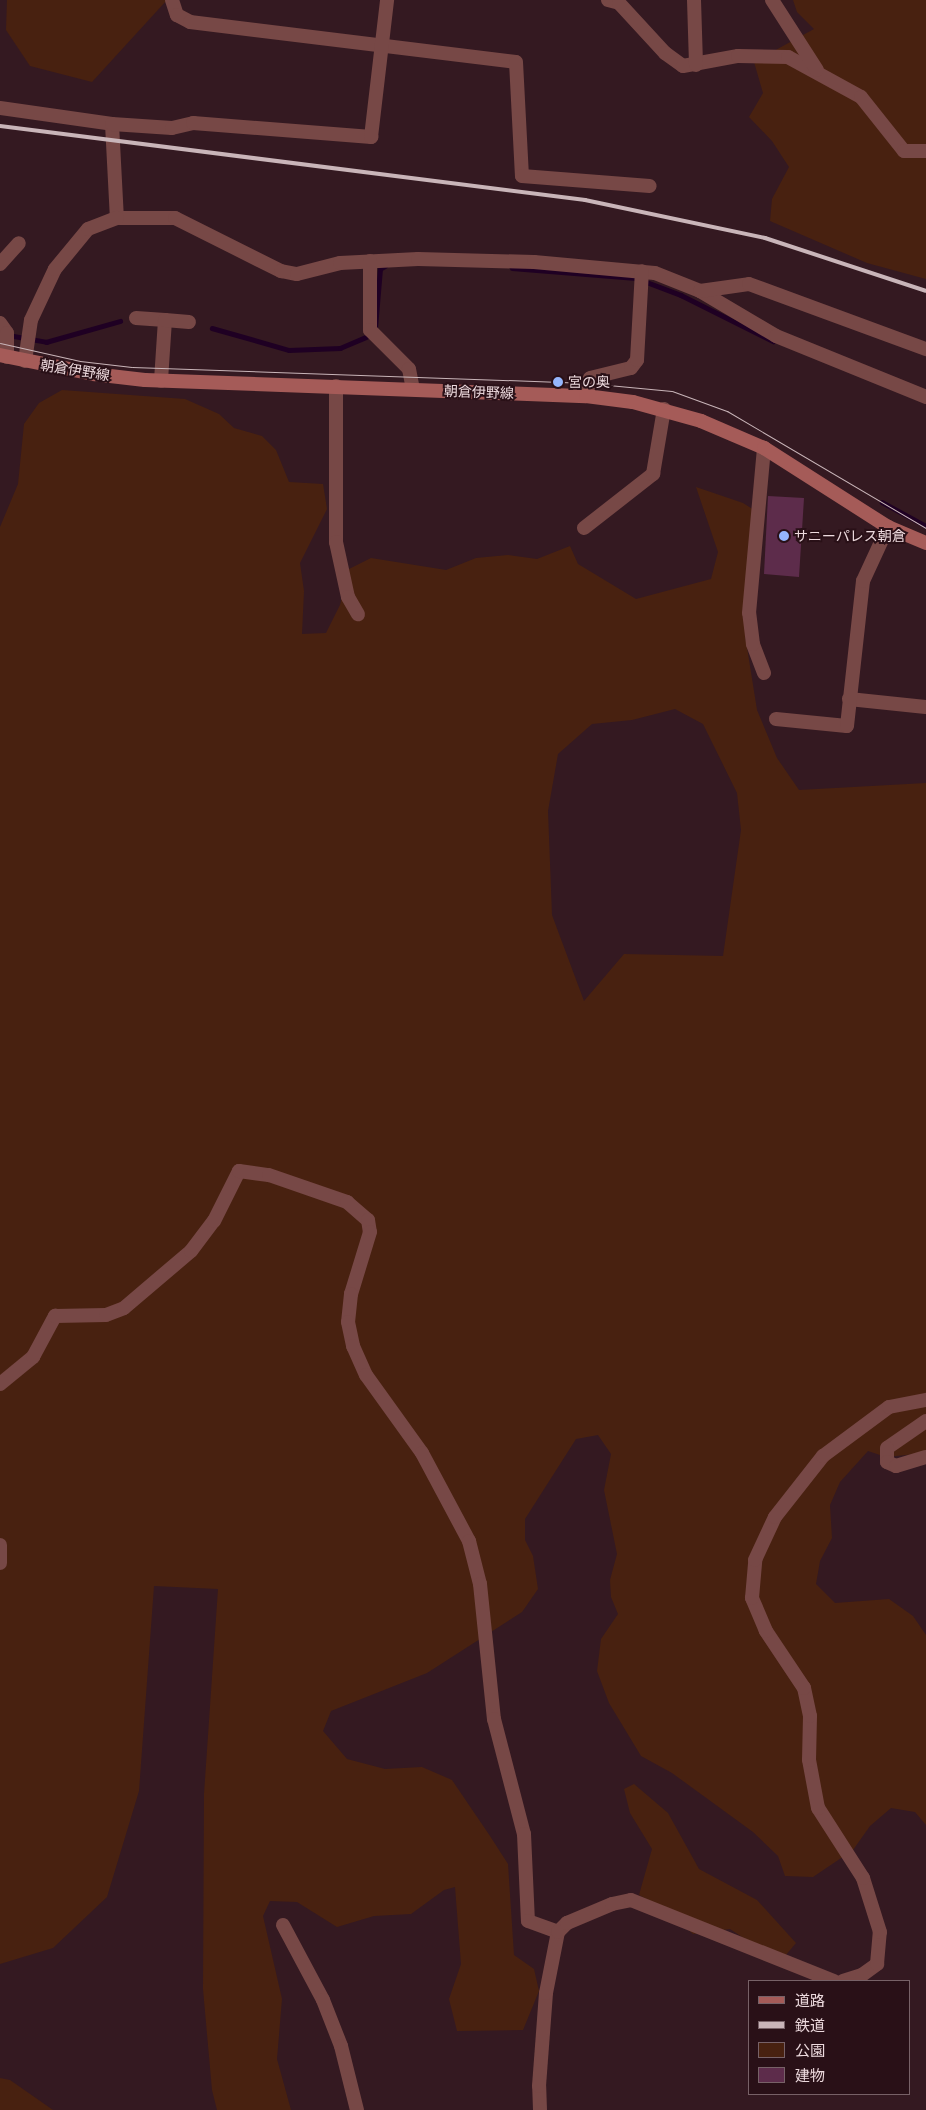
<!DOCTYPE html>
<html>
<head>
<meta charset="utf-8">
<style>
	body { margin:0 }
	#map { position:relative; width:926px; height:2110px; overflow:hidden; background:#341921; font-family:Ubuntu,"Noto Sans JP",sans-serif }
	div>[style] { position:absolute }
	.green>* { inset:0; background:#482110 }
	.stream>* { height:4.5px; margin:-2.25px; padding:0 2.25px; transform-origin:2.25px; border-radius:2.25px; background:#1f0023 }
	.building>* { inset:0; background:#5d2c4b }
	.minor>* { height:14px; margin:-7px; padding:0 7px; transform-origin:7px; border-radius:7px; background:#774846 }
	.secondary>* { height:14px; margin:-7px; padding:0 7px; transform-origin:7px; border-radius:7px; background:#a55b58 }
	.tram>* { height:1px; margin:-0.5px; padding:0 0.5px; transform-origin:0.5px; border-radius:0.5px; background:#c9b5b9 }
	.rail>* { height:4px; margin:-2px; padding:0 2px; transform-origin:2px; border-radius:2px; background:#c9b5b9 }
	.dots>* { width:14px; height:14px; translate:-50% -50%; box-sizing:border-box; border:2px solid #291017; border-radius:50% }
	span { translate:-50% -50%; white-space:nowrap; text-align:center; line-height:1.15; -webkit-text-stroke:4px #291017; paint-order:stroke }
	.street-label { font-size:14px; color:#eddade }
	.poi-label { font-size:14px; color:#eddade }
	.left { translate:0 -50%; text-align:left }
	.legend { position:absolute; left:748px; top:1980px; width:162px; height:115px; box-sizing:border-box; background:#291017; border:1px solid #776167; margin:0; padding:6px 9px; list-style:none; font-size:15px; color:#eddade }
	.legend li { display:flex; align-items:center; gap:10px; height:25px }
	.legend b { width:25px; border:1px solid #776167 }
</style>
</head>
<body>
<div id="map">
	<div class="green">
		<div style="clip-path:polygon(7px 0,167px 0,92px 82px,30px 66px,6px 30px)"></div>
		<div style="clip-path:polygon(793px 0,926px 0,926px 279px,867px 263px,770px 221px,772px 199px,789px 167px,772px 141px,749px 117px,763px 93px,754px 62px,814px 29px,797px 12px)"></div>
		<div style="clip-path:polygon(evenodd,62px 390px,185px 399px,219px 414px,234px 428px,262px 436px,276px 450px,289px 482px,323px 484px,327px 509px,300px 563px,304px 591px,302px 634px,326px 633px,340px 605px,349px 569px,371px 558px,446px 570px,476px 558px,508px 555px,537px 559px,570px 546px,578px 564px,636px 599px,711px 579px,718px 552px,696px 487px,743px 503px,762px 515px,745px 605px,745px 635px,757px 710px,777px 758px,799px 790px,926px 783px,926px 1453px,886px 1457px,868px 1451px,840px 1482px,830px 1505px,832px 1538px,820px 1561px,816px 1584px,835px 1603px,889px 1599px,913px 1616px,926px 1635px,926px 1825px,915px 1812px,891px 1808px,870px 1826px,853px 1850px,813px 1877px,785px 1876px,778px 1856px,753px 1832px,672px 1773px,641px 1756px,609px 1703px,597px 1671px,601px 1639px,618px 1614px,611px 1597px,610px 1580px,617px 1554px,604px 1490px,611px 1454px,598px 1435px,576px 1439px,525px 1519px,525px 1540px,533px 1556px,538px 1589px,522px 1612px,427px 1673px,331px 1711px,323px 1731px,347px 1759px,385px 1769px,422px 1767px,452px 1780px,490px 1836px,508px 1864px,514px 1955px,534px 1969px,539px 1991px,523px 2030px,457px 2031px,449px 1999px,461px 1964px,455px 1887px,444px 1890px,411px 1914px,374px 1916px,337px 1927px,297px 1902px,270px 1901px,263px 1916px,282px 1999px,277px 2059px,291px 2110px,217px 2110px,212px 2090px,203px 1989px,204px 1794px,218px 1589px,154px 1586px,139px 1791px,107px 1897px,53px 1948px,0 1964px,0 527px,18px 484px,24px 424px,39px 403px,62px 390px,675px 709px,703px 724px,737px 793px,741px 830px,723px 956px,624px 954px,584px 1001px,552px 915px,548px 811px,558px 754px,592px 724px,632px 720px,675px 709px)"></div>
		<div style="clip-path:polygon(634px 1784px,668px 1813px,699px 1869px,757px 1900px,796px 1943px,780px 1962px,730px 1929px,693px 1934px,661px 1907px,639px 1895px,652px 1849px,630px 1813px,624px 1789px)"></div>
		<div style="clip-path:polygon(0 2078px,10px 2080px,53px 2110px,0 2110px)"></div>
	</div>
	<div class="stream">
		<div style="left:512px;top:268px;width:124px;rotate:4.6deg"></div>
		<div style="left:636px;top:278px;width:48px;rotate:20.7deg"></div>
		<div style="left:681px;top:295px;width:103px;rotate:26.6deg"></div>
		<div style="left:212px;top:328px;width:80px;rotate:15.9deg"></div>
		<div style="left:289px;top:350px;width:51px;rotate:-2.2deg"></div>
		<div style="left:340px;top:348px;width:28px;rotate:-23deg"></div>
		<div style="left:375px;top:328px;width:59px;rotate:-85.2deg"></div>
		<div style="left:380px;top:269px;width:6px;rotate:-31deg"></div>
		<div style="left:8px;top:335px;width:39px;rotate:10deg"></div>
		<div style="left:46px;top:342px;width:77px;rotate:-15.8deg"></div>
		<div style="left:882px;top:502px;width:50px;rotate:28.6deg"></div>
	</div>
	<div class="building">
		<div style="clip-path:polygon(768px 496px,804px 498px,799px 577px,764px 574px)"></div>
	</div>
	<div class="minor">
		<div style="left:172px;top:0;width:16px;rotate:72deg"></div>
		<div style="left:177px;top:15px;width:15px;rotate:28deg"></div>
		<div style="left:190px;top:22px;width:328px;rotate:7deg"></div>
		<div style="left:516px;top:62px;width:114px;rotate:87deg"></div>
		<div style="left:522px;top:176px;width:128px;rotate:4.5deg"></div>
		<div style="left:608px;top:0;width:11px;rotate:15deg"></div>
		<div style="left:619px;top:3px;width:68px;rotate:47.4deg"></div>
		<div style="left:665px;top:53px;width:22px;rotate:36deg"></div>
		<div style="left:683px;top:66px;width:56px;rotate:-10.3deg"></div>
		<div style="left:738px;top:56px;width:50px;rotate:1.1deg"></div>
		<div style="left:788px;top:57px;width:83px;rotate:28.7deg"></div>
		<div style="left:861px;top:97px;width:69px;rotate:51.5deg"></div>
		<div style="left:904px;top:151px;width:22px"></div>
		<div style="left:694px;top:0;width:65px;rotate:88.2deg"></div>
		<div style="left:772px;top:0;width:83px;rotate:57.3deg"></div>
		<div style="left:0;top:108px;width:113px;rotate:8.1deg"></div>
		<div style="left:112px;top:124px;width:94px;rotate:87deg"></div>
		<div style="left:117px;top:218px;width:58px"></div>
		<div style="left:175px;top:218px;width:119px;rotate:26.6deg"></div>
		<div style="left:281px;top:271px;width:16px;rotate:11deg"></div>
		<div style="left:297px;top:274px;width:44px;rotate:-14.3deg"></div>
		<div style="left:340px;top:263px;width:78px;rotate:-2.9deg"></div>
		<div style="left:418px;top:259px;width:116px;rotate:1.5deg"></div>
		<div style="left:534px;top:262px;width:121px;rotate:5.2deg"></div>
		<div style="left:655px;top:273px;width:48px;rotate:21.8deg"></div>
		<div style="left:700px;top:291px;width:88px;rotate:30.6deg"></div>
		<div style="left:776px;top:336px;width:162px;rotate:22.1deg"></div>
		<div style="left:112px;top:124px;width:60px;rotate:3.8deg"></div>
		<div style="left:172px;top:128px;width:22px;rotate:-13deg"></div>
		<div style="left:193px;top:123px;width:179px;rotate:4.5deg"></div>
		<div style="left:371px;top:137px;width:138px;rotate:-83.3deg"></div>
		<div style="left:370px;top:261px;width:69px;rotate:90deg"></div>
		<div style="left:370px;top:330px;width:55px;rotate:45deg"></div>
		<div style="left:409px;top:369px;width:20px;rotate:79deg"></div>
		<div style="left:0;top:264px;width:28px;rotate:-48deg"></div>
		<div style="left:700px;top:291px;width:49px;rotate:-8.1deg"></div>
		<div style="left:749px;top:284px;width:189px;rotate:20.2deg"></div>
		<div style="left:136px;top:318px;width:29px;rotate:4deg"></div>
		<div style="left:165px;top:320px;width:61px;rotate:93.8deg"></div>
		<div style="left:165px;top:320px;width:24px;rotate:5deg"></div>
		<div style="left:0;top:323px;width:12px;rotate:55deg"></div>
		<div style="left:7px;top:333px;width:24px;rotate:90deg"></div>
		<div style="left:25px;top:361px;width:41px;rotate:-81.7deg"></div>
		<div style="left:31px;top:320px;width:56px;rotate:-64.8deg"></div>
		<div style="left:55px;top:269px;width:52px;rotate:-50.5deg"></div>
		<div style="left:88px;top:229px;width:31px;rotate:-21deg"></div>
		<div style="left:336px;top:386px;width:156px;rotate:90deg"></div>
		<div style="left:336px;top:542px;width:56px;rotate:77.7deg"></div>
		<div style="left:348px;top:597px;width:20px;rotate:60deg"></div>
		<div style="left:586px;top:396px;width:18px;rotate:-77deg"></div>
		<div style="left:590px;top:378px;width:42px;rotate:-13.7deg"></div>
		<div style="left:631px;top:368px;width:10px;rotate:-53deg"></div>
		<div style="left:637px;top:360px;width:89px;rotate:-86.8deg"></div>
		<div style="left:584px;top:528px;width:88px;rotate:-38deg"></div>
		<div style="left:653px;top:474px;width:66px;rotate:-80.4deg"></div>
		<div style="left:764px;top:673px;width:31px;rotate:-111deg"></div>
		<div style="left:753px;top:644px;width:31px;rotate:-97deg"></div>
		<div style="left:749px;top:613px;width:166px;rotate:-84.8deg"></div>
		<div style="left:849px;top:699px;width:77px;rotate:5.9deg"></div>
		<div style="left:776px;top:719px;width:71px;rotate:5.6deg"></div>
		<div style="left:847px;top:726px;width:146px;rotate:-83.7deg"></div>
		<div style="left:863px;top:581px;width:60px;rotate:-65.2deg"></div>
		<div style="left:0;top:1384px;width:43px;rotate:-39.3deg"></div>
		<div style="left:33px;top:1357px;width:47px;rotate:-61.8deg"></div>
		<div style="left:55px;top:1316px;width:51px;rotate:-1.1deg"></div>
		<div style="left:106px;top:1315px;width:19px;rotate:-21deg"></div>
		<div style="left:124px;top:1308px;width:88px;rotate:-40.4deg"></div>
		<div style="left:191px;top:1251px;width:38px;rotate:-53deg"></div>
		<div style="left:214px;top:1221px;width:56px;rotate:-63.4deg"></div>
		<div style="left:239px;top:1171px;width:30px;rotate:8deg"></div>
		<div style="left:269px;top:1175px;width:83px;rotate:19.1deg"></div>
		<div style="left:347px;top:1202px;width:28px;rotate:41deg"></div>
		<div style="left:368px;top:1220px;width:12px;rotate:81deg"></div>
		<div style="left:370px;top:1232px;width:65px;rotate:107deg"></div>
		<div style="left:351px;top:1294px;width:28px;rotate:96deg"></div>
		<div style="left:348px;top:1322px;width:25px;rotate:78deg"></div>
		<div style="left:353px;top:1346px;width:32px;rotate:66deg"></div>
		<div style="left:366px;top:1375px;width:96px;rotate:54.3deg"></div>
		<div style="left:422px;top:1453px;width:100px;rotate:61.9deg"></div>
		<div style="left:469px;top:1541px;width:44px;rotate:75.7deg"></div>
		<div style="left:480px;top:1584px;width:136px;rotate:84.1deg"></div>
		<div style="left:494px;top:1719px;width:119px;rotate:75.4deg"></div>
		<div style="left:524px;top:1834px;width:87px;rotate:87.4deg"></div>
		<div style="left:528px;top:1921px;width:32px;rotate:20deg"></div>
		<div style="left:926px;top:1421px;width:47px;rotate:145.3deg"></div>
		<div style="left:887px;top:1448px;width:14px;rotate:90deg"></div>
		<div style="left:887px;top:1462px;width:10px;rotate:24deg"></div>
		<div style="left:896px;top:1466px;width:31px;rotate:-17deg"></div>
		<div style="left:0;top:1545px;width:18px;rotate:90deg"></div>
		<div style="left:283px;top:1925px;width:85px;rotate:61.9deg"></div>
		<div style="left:323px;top:2000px;width:49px;rotate:68.6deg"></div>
		<div style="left:341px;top:2046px;width:66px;rotate:76deg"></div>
		<div style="left:843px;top:1981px;width:20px;rotate:-18deg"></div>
		<div style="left:862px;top:1975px;width:19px;rotate:-36deg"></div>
		<div style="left:877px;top:1964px;width:32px;rotate:-85deg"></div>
		<div style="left:880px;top:1932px;width:57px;rotate:-107.5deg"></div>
		<div style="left:863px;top:1878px;width:83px;rotate:-122.7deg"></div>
		<div style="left:818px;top:1808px;width:49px;rotate:-100.6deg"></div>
		<div style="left:809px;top:1760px;width:44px;rotate:-88.7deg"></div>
		<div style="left:810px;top:1716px;width:29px;rotate:-102deg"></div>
		<div style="left:804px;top:1688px;width:69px;rotate:-123.7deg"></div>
		<div style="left:766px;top:1631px;width:36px;rotate:-113deg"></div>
		<div style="left:752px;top:1598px;width:38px;rotate:-85deg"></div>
		<div style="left:755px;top:1560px;width:47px;rotate:-65.1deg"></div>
		<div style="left:775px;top:1517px;width:78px;rotate:-51.8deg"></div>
		<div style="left:823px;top:1456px;width:82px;rotate:-36.6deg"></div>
		<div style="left:889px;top:1407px;width:38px;rotate:-11deg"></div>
		<div style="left:540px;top:2110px;width:24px;rotate:-92deg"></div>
		<div style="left:539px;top:2086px;width:93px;rotate:-85.7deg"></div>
		<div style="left:546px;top:1993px;width:62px;rotate:-78.9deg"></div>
		<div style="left:558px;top:1932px;width:13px;rotate:-45deg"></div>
		<div style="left:567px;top:1923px;width:49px;rotate:-22.9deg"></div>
		<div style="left:612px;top:1904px;width:19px;rotate:-12deg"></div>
		<div style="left:631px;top:1900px;width:219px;rotate:21.8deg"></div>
	</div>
	<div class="secondary">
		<div style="left:0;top:355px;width:95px;rotate:11.5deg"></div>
		<div style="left:93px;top:374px;width:52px;rotate:6.6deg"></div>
		<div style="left:145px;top:380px;width:441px;rotate:2.1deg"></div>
		<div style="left:586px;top:396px;width:47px;rotate:7.3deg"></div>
		<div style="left:633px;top:402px;width:71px;rotate:15.6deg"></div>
		<div style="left:701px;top:421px;width:69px;rotate:23.2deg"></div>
		<div style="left:764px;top:448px;width:147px;rotate:32.5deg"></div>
		<div style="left:888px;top:527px;width:41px;rotate:22.8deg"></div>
	</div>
	<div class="tram">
		<div style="left:0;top:343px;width:82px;rotate:12.7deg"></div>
		<div style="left:80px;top:361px;width:52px;rotate:6.6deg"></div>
		<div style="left:132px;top:367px;width:455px;rotate:2deg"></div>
		<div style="left:587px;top:383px;width:85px;rotate:5.4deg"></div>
		<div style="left:672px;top:391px;width:59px;rotate:20deg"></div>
		<div style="left:727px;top:411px;width:231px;rotate:30.5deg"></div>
	</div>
	<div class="rail">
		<div style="left:0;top:126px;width:590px;rotate:7.21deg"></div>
		<div style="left:585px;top:200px;width:184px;rotate:11.9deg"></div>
		<div style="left:765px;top:238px;width:169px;rotate:18.2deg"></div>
	</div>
	<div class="dots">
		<div style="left:558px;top:382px;background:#95b6fd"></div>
		<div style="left:784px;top:536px;background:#95b6fd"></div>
	</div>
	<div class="street-label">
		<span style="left:75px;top:370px;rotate:9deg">朝倉伊野線</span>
		<span style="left:479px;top:392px;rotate:2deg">朝倉伊野線</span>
	</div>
	<div class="poi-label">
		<span class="left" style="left:568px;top:382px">宮の奥</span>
		<span class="left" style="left:794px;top:536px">サニーパレス朝倉</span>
	</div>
	<ul class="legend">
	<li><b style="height:6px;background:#a55b58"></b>道路</li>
	<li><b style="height:6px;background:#c9b5b9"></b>鉄道</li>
	<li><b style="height:14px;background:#482110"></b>公園</li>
	<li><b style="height:14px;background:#5d2c4b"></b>建物</li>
	</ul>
</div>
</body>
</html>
